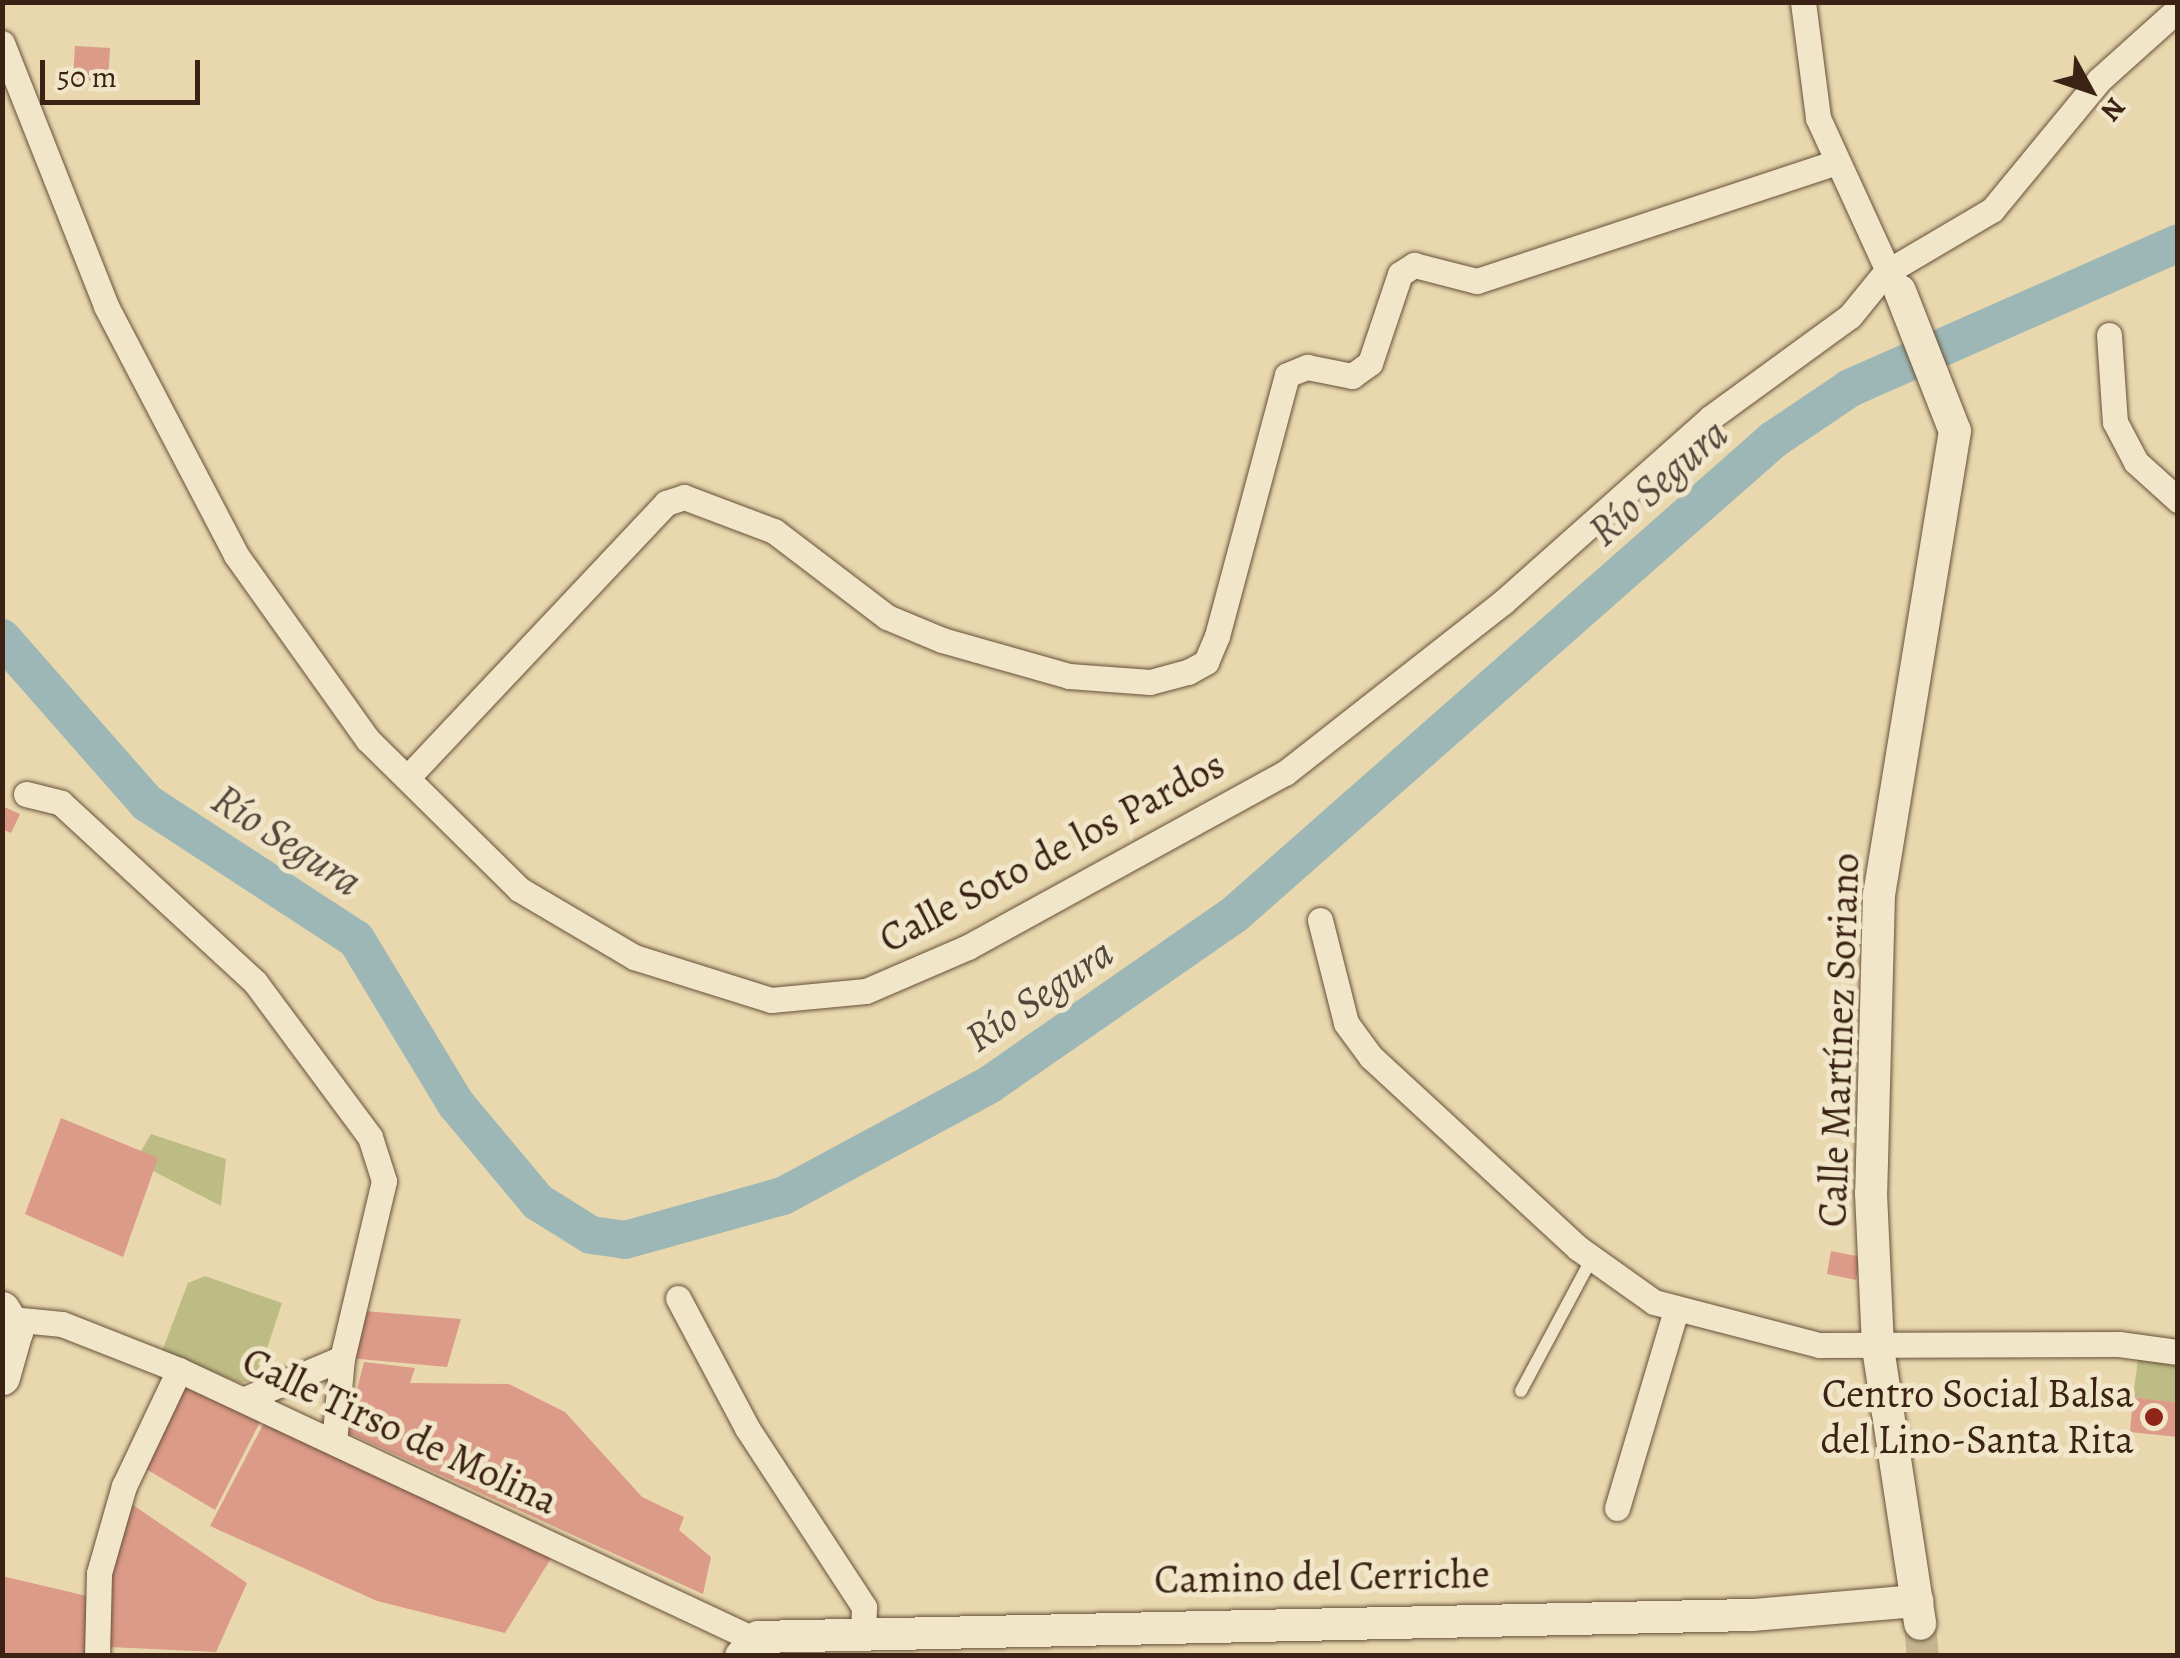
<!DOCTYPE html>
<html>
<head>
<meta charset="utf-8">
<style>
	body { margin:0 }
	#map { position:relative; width:2180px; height:1658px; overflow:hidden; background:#e9d8ae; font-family:Alegreya,serif }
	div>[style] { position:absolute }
	.green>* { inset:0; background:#bebc85 }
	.river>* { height:38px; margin:-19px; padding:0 19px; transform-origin:19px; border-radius:19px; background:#9db7b6 }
	.building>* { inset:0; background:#dc9a88 }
	.tertiary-tunnel>* { height:32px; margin-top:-16px; transform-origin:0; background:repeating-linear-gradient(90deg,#c6b48f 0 32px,transparent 0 48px) }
	.roads { filter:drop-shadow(0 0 2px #67503a) drop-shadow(0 0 2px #67503a) }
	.service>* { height:12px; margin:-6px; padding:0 6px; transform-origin:6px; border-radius:6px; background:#f1e6ca }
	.minor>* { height:25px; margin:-12.5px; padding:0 12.5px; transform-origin:12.5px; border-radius:12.5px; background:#f1e6ca }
	.tertiary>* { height:32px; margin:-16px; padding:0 16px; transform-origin:16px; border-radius:16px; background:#f1e6ca }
	.secondary>* { height:35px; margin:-17.5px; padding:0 17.5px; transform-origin:17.5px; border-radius:17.5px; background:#f1e6ca }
	.dots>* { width:28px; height:28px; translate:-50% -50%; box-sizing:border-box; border:5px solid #f1e6ca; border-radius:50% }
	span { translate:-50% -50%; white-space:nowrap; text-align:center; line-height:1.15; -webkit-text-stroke:10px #f1e6ca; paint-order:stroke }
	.street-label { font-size:40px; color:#3c2214 }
	.poi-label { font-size:40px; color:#3c2214 }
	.right { translate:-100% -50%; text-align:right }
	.water-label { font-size:42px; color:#54473c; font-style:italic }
	.frame { position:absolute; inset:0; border:5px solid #3c2214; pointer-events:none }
	.north { position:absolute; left:2040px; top:40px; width:100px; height:100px; -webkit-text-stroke:8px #f1e6ca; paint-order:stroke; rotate:130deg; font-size:28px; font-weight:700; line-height:40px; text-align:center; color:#3c2214 }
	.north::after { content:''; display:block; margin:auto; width:35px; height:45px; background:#3c2214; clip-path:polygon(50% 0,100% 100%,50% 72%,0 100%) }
	.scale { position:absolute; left:40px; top:60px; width:160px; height:45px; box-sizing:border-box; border:5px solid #3c2214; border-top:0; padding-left:12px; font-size:30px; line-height:35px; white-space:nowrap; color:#3c2214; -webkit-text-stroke:8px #f1e6ca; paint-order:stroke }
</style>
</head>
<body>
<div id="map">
	<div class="green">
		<div style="clip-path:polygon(151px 1134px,226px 1159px,221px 1206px,151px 1170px,140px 1153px)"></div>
		<div style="clip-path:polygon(205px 1276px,282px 1303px,257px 1379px,240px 1383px,162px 1351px,188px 1283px)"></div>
		<div style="clip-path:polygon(2138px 1359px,2177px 1365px,2177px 1403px,2133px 1397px)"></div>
	</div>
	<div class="river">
		<div style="left:2px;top:638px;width:220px;rotate:48.7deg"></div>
		<div style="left:147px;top:803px;width:249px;rotate:33.1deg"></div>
		<div style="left:356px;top:939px;width:193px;rotate:58.8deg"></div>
		<div style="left:456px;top:1104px;width:128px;rotate:50.1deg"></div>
		<div style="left:538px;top:1202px;width:62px;rotate:31.9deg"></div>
		<div style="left:591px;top:1235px;width:34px;rotate:8deg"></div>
		<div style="left:625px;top:1240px;width:164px;rotate:-15.6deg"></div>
		<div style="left:783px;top:1196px;width:234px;rotate:-28.3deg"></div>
		<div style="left:989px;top:1085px;width:300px;rotate:-34.8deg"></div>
		<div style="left:1235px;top:914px;width:717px;rotate:-41.38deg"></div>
		<div style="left:1773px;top:440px;width:93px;rotate:-34deg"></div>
		<div style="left:1850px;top:388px;width:359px;rotate:-23.8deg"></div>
	</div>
	<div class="building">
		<div style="clip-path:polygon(75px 46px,110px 48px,108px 81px,73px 80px)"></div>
		<div style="clip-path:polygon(2px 806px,20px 814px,11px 833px,2px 829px)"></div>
		<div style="clip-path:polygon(61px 1118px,158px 1158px,123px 1257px,25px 1214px)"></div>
		<div style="clip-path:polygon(1831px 1251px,1861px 1257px,1856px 1280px,1827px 1274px)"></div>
		<div style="clip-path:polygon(364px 1311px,461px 1319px,447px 1367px,349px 1358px)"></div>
		<div style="clip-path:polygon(364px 1362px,415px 1368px,410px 1383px,509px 1384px,565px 1412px,642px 1497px,684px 1517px,679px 1530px,711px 1557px,703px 1594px,346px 1432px)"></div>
		<div style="clip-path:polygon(186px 1386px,261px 1420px,215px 1510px,146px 1469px)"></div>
		<div style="clip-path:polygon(2133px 1397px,2178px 1403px,2178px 1437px,2130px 1432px)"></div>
		<div style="clip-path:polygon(266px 1419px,553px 1555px,505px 1633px,377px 1601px,210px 1526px)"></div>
		<div style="clip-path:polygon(133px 1505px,247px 1583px,216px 1652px,109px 1647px,110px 1571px)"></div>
		<div style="clip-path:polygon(2px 1576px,91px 1597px,88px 1656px,2px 1656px)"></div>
	</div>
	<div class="tertiary-tunnel">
		<div style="left:1920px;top:1624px;width:32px;rotate:85deg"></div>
	</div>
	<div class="roads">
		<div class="service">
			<div style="left:1521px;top:1391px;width:151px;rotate:-61.9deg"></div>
		</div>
		<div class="minor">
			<div style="left:1803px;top:2px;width:117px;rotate:82.6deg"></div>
			<div style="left:1818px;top:118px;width:183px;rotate:65.4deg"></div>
			<div style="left:2px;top:43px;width:283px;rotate:68.4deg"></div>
			<div style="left:106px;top:306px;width:281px;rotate:62.4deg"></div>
			<div style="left:236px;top:555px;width:227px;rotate:54.5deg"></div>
			<div style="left:368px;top:740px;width:212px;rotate:44.6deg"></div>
			<div style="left:519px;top:889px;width:134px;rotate:30.6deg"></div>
			<div style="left:634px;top:957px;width:144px;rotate:17.4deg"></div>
			<div style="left:771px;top:1000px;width:95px;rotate:-5.4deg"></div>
			<div style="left:866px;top:991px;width:111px;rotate:-23.3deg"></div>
			<div style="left:968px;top:947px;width:362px;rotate:-28.8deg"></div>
			<div style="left:1285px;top:773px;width:277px;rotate:-38.1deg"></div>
			<div style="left:1503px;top:602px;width:277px;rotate:-41.6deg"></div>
			<div style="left:1710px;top:418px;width:173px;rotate:-36.1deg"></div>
			<div style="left:1850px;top:316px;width:55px;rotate:-50.9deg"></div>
			<div style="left:1885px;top:273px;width:124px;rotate:-30.5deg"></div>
			<div style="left:1992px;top:210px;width:168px;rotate:-50.5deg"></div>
			<div style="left:2099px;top:80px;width:106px;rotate:-41.9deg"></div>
			<div style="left:2109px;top:335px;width:87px;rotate:86.1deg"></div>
			<div style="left:2115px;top:422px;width:45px;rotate:62.3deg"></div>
			<div style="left:2136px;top:462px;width:57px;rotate:42.1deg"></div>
			<div style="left:407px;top:778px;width:378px;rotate:-46.7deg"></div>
			<div style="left:666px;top:503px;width:19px;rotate:-18deg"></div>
			<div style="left:684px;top:497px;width:96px;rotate:20.7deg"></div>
			<div style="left:774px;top:531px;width:142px;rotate:37.3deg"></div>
			<div style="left:887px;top:617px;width:60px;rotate:22.7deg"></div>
			<div style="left:942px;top:640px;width:132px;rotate:15.8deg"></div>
			<div style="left:1069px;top:676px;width:81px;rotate:4.2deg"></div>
			<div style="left:1150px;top:682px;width:39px;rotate:-15deg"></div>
			<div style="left:1188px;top:672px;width:21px;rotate:-29deg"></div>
			<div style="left:1206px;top:662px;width:28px;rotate:-67deg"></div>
			<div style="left:1217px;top:636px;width:270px;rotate:-75deg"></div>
			<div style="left:1287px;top:375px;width:22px;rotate:-22deg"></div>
			<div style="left:1307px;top:367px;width:46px;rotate:11.3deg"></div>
			<div style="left:1352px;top:376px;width:22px;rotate:-36deg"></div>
			<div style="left:1370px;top:363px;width:94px;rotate:-71.4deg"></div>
			<div style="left:1400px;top:274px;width:17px;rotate:-33deg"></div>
			<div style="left:1414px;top:265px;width:65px;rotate:14.3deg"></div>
			<div style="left:1477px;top:281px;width:378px;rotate:-18.3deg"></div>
			<div style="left:26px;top:794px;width:36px;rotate:14deg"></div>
			<div style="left:61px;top:803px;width:264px;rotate:42.7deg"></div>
			<div style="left:255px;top:982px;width:193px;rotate:53.4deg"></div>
			<div style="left:370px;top:1137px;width:46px;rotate:72.3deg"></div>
			<div style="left:384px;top:1181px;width:182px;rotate:103.3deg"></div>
			<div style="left:342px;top:1358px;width:84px;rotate:95.4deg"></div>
			<div style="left:1320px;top:920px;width:106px;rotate:75.8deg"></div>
			<div style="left:1346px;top:1023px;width:42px;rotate:53.7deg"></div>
			<div style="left:1371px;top:1057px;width:282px;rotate:42.7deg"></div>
			<div style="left:1578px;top:1248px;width:93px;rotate:35.4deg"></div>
			<div style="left:1654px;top:1302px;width:171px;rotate:14.6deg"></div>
			<div style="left:1819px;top:1345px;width:300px;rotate:-0.2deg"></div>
			<div style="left:2119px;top:1344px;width:60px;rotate:7.7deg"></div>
			<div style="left:678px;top:1298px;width:147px;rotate:62deg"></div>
			<div style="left:747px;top:1428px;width:214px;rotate:56.8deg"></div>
			<div style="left:864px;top:1607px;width:26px;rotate:92deg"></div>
			<div style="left:11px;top:1319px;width:51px;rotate:5.6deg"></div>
			<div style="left:62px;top:1324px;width:126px;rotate:21.5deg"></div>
			<div style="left:179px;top:1370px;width:629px;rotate:25.1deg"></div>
			<div style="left:245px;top:1399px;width:105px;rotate:-22.9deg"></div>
			<div style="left:1617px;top:1508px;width:203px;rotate:-73.4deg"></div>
			<div style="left:97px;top:1656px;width:83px;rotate:-88.6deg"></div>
			<div style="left:99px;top:1573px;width:91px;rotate:-74deg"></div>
			<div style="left:124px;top:1486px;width:128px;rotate:-64.6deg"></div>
		</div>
		<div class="tertiary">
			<div style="left:1900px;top:291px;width:150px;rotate:68.6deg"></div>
			<div style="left:1955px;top:431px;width:469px;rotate:99.3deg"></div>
			<div style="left:1879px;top:894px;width:299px;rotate:91.5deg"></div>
			<div style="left:1871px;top:1193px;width:155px;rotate:87.4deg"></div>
			<div style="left:1878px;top:1348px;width:279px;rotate:81.3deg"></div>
			<div style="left:741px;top:1656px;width:25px;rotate:-48deg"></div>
			<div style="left:758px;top:1637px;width:995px;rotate:-1.27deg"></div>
			<div style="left:1753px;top:1615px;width:165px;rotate:-4.9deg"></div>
		</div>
		<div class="secondary">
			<div style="left:2px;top:1309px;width:26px;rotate:59deg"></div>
			<div style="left:15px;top:1331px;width:48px;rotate:105.8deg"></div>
		</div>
	</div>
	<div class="dots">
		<div style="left:2154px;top:1417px;background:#8f2418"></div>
	</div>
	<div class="street-label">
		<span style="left:1052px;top:852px;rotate:-28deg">Calle Soto de los Pardos</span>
		<span style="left:1839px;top:1040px;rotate:-88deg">Calle Martínez Soriano</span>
		<span style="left:400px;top:1431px;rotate:25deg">Calle Tirso de Molina</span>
		<span style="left:1322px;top:1577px;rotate:-1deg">Camino del Cerriche</span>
	</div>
	<div class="poi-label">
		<span class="right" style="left:2134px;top:1417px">Centro Social Balsa<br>del Lino-Santa Rita</span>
	</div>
	<div class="water-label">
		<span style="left:1658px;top:482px;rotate:-41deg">Río Segura</span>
		<span style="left:287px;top:840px;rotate:33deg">Río Segura</span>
		<span style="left:1039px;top:995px;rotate:-34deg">Río Segura</span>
	</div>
	<div class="frame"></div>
	<div class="north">N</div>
	<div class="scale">50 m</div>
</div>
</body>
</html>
